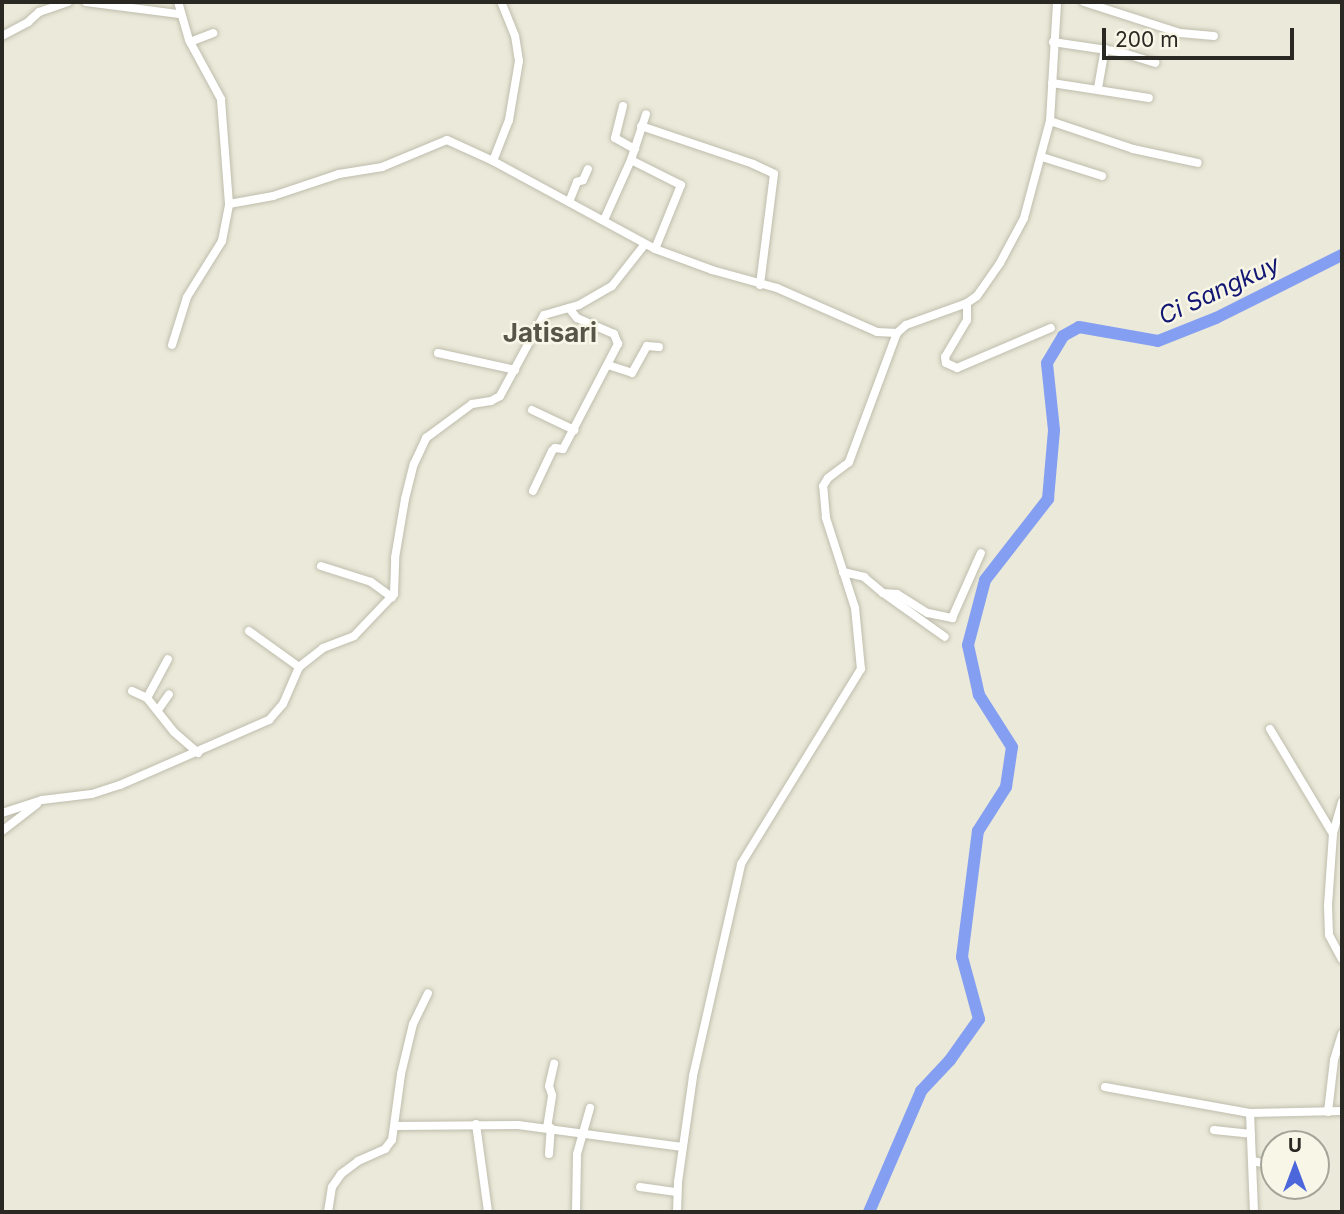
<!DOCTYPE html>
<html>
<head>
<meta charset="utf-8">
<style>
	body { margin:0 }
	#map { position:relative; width:1344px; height:1214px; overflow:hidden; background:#ebe9d9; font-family:Inter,sans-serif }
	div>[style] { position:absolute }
	.river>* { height:12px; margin:-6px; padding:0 6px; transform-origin:6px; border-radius:6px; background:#849ff1 }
	.roads { filter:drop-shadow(0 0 2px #bfbdad) drop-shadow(0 0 2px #bfbdad) }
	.minor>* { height:8px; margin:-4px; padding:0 4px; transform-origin:4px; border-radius:4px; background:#fff }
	span { translate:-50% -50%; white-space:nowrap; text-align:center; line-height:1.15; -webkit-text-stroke:5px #f8f6e6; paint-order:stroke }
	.water-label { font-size:24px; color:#111673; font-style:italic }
	.quarter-label { font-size:26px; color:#575547; font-weight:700 }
	.frame { position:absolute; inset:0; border:4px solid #292822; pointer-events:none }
	.north { position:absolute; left:1260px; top:1130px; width:70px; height:70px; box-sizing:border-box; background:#f8f6e6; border:2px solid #a5a498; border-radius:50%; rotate:0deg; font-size:19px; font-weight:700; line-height:28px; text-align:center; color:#292822 }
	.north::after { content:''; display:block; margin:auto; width:24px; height:32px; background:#4b67db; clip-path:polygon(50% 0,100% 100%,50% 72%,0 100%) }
	.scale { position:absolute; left:1102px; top:28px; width:192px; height:32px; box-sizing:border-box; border:4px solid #292822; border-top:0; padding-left:9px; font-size:21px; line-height:24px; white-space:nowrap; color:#292822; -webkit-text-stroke:5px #f8f6e6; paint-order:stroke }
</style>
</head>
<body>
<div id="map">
	<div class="river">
		<div style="left:869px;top:1212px;width:132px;rotate:-66.7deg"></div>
		<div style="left:921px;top:1091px;width:42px;rotate:-46.9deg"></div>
		<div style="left:950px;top:1060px;width:50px;rotate:-54.7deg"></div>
		<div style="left:979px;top:1019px;width:64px;rotate:-105.3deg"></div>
		<div style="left:962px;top:957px;width:127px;rotate:-82.8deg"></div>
		<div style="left:978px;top:831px;width:52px;rotate:-57.5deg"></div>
		<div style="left:1006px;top:787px;width:40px;rotate:-81.5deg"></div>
		<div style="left:1012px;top:747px;width:62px;rotate:-122.4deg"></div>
		<div style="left:979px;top:695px;width:51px;rotate:-102.4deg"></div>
		<div style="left:968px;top:645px;width:67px;rotate:-75.3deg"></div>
		<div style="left:985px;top:580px;width:103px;rotate:-52.1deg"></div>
		<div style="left:1048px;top:499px;width:69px;rotate:-85deg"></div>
		<div style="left:1054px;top:430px;width:67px;rotate:-96deg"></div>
		<div style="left:1047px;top:363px;width:31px;rotate:-59deg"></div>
		<div style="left:1063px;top:336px;width:18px;rotate:-29deg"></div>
		<div style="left:1079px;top:327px;width:80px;rotate:10deg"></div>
		<div style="left:1158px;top:341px;width:62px;rotate:-21.6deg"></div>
		<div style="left:1216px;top:318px;width:141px;rotate:-26.6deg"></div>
	</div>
	<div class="roads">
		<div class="minor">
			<div style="left:86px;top:2px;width:94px;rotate:7.4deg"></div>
			<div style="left:1084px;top:2px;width:101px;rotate:17.9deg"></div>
			<div style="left:1180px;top:33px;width:34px;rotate:5deg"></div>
			<div style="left:2px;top:36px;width:30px;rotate:-28deg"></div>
			<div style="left:28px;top:22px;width:15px;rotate:-42deg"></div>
			<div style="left:39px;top:12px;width:31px;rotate:-19deg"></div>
			<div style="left:190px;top:42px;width:25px;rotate:-21deg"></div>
			<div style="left:1053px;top:42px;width:68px;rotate:8.5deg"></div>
			<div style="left:1120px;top:52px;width:37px;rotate:17deg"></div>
			<div style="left:1052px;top:83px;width:98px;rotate:8.8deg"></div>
			<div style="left:1098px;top:88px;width:40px;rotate:-80deg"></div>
			<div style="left:623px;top:106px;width:33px;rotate:104deg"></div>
			<div style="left:615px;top:138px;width:23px;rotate:29deg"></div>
			<div style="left:1050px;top:121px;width:88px;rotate:18.6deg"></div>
			<div style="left:1133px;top:149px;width:66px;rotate:12.2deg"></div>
			<div style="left:641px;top:126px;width:118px;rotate:18.7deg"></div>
			<div style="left:753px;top:164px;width:23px;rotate:25deg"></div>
			<div style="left:774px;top:174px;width:112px;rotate:97.2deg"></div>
			<div style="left:1042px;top:157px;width:63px;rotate:17.6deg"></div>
			<div style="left:631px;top:160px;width:56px;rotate:26.6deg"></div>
			<div style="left:681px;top:185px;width:69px;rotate:112.1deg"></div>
			<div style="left:493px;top:161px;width:44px;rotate:-68.7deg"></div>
			<div style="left:509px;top:120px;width:60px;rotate:-80.4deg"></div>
			<div style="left:519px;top:61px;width:25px;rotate:-99deg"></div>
			<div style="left:515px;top:36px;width:37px;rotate:-112deg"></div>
			<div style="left:569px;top:202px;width:22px;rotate:-68deg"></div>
			<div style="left:577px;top:182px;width:6px;rotate:-18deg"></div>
			<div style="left:583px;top:180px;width:12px;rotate:-66deg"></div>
			<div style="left:229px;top:204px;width:45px;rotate:-10.3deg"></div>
			<div style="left:273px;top:196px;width:70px;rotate:-18.4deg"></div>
			<div style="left:339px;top:174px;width:44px;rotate:-9.2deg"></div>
			<div style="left:382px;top:167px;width:70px;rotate:-22.6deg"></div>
			<div style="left:447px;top:140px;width:51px;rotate:24.5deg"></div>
			<div style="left:493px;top:161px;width:184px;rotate:28.5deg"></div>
			<div style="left:655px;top:249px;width:61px;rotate:20.2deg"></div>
			<div style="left:712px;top:270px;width:67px;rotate:15.5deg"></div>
			<div style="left:777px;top:288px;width:109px;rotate:23.7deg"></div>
			<div style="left:877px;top:332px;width:20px;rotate:3deg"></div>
			<div style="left:604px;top:220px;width:66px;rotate:-65.8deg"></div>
			<div style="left:631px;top:160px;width:48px;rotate:-71.9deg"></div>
			<div style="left:967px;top:303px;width:17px;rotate:90deg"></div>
			<div style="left:967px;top:320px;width:43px;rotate:120.7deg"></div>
			<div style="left:945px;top:357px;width:6px;rotate:81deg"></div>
			<div style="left:946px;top:363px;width:12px;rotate:24deg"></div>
			<div style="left:957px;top:368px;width:102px;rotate:-23.1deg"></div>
			<div style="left:172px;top:345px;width:50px;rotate:-72.6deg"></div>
			<div style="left:187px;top:297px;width:66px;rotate:-58deg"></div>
			<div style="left:222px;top:241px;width:38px;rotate:-79deg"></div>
			<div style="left:229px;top:204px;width:105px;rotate:-94.4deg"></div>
			<div style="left:221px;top:99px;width:67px;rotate:-118.5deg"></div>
			<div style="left:189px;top:40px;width:40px;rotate:-106deg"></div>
			<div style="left:438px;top:353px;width:79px;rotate:12.4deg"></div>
			<div style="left:608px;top:365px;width:25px;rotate:18deg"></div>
			<div style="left:632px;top:373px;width:31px;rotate:-61deg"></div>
			<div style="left:647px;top:346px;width:12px;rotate:5deg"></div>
			<div style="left:532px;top:410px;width:47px;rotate:25.5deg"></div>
			<div style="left:533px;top:491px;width:44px;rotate:-64.6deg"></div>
			<div style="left:552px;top:451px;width:4px;rotate:-45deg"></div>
			<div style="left:555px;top:448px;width:8px;rotate:7deg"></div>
			<div style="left:563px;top:449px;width:119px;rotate:-62.4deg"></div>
			<div style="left:618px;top:344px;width:11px;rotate:-112deg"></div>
			<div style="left:614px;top:334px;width:40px;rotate:-156.6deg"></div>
			<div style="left:577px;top:318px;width:13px;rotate:-129deg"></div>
			<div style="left:321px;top:566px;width:52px;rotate:17.7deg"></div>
			<div style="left:371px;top:582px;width:26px;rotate:36deg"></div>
			<div style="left:843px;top:572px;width:22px;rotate:13deg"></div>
			<div style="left:864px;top:577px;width:25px;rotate:40deg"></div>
			<div style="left:883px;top:593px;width:14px;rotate:4deg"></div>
			<div style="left:897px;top:594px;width:36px;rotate:32deg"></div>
			<div style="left:928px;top:613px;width:25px;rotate:12deg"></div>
			<div style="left:952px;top:618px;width:71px;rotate:-66deg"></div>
			<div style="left:886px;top:595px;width:72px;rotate:35.4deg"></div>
			<div style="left:249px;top:631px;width:62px;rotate:35.8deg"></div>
			<div style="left:132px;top:691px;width:17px;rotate:25deg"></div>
			<div style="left:147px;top:698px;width:43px;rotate:51.5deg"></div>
			<div style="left:174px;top:732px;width:32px;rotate:41deg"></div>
			<div style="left:147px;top:698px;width:44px;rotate:-61.7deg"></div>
			<div style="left:158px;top:710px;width:19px;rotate:-55deg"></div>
			<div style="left:1270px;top:729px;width:122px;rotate:59deg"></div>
			<div style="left:1342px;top:802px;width:33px;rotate:106deg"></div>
			<div style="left:1333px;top:834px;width:72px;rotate:94deg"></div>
			<div style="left:1328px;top:906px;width:29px;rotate:88deg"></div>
			<div style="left:1329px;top:935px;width:27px;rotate:62deg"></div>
			<div style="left:2px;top:813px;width:42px;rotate:-18deg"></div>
			<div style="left:42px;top:800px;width:50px;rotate:-6.8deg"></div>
			<div style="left:92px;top:794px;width:29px;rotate:-18deg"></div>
			<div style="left:120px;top:785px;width:163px;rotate:-23.6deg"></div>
			<div style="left:269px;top:720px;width:21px;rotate:-49deg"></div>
			<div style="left:283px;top:704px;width:40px;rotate:-66.6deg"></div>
			<div style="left:299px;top:667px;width:31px;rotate:-38deg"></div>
			<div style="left:323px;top:648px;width:33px;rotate:-21deg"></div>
			<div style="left:354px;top:636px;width:58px;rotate:-46.4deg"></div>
			<div style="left:394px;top:594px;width:36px;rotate:-88deg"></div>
			<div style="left:395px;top:558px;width:60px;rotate:-80.4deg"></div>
			<div style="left:405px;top:499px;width:36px;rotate:-76deg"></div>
			<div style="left:414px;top:464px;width:29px;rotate:-65deg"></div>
			<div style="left:426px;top:438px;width:57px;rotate:-36.5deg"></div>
			<div style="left:472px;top:404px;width:19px;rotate:-9deg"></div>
			<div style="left:491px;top:401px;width:10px;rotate:-29deg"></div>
			<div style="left:500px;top:396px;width:92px;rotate:-61.5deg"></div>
			<div style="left:544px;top:315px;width:36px;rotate:-16deg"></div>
			<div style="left:579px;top:305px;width:38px;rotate:-30deg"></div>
			<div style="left:612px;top:286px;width:53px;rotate:-51.8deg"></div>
			<div style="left:2px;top:831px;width:44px;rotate:-37.6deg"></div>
			<div style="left:1105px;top:1087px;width:147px;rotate:10.2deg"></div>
			<div style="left:1328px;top:1112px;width:52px;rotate:-83.4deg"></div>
			<div style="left:1334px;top:1060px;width:27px;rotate:-73deg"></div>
			<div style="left:476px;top:1124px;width:89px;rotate:82.2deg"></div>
			<div style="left:395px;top:1126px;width:123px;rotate:-0.5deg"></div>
			<div style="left:518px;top:1125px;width:166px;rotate:7.6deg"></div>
			<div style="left:547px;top:1128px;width:33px;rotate:-81deg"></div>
			<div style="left:552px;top:1095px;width:9px;rotate:-108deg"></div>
			<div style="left:549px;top:1086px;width:23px;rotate:-77deg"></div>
			<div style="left:1214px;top:1130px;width:37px;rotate:6deg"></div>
			<div style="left:549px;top:1154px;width:26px;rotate:-86deg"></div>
			<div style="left:1253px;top:1161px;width:22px;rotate:13deg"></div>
			<div style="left:640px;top:1187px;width:37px;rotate:8deg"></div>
			<div style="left:328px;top:1212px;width:25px;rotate:-81deg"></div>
			<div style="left:332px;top:1187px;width:16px;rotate:-55deg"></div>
			<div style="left:341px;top:1174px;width:21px;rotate:-37deg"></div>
			<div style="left:358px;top:1161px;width:30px;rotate:-24deg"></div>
			<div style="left:385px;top:1149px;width:11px;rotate:-52deg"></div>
			<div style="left:392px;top:1140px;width:67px;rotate:-82.2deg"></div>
			<div style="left:401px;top:1074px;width:51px;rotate:-76.5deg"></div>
			<div style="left:413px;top:1024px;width:34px;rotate:-64deg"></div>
			<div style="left:576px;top:1212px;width:58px;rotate:-89deg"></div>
			<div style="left:577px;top:1154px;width:48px;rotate:-74.2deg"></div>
			<div style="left:677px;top:1212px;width:30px;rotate:-88deg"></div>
			<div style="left:678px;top:1182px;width:107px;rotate:-81.9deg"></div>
			<div style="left:693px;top:1076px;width:217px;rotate:-77.2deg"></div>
			<div style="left:741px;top:864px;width:229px;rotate:-58.4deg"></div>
			<div style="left:861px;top:669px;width:61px;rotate:-95.6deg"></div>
			<div style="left:855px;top:608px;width:95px;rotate:-107.9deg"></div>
			<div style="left:826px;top:518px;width:32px;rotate:-95deg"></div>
			<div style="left:823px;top:486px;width:9px;rotate:-58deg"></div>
			<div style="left:828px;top:478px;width:26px;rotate:-37deg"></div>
			<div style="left:849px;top:462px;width:138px;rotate:-69.6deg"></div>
			<div style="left:897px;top:333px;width:12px;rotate:-42deg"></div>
			<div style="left:906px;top:325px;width:65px;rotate:-19.8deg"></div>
			<div style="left:967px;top:303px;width:12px;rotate:-35deg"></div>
			<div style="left:977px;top:296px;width:40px;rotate:-55.1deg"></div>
			<div style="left:1000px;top:263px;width:51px;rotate:-61.9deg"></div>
			<div style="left:1024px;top:218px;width:100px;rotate:-75deg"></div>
			<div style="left:1050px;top:121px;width:119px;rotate:-86.6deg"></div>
			<div style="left:1254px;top:1212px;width:99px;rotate:-92.3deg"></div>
			<div style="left:1250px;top:1113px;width:92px;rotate:-1.2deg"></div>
		</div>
	</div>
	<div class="water-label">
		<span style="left:1219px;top:290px;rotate:-25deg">Ci Sangkuy</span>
	</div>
	<div class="quarter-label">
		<span style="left:550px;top:333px">Jatisari</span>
	</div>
	<div class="frame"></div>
	<div class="north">U</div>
	<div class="scale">200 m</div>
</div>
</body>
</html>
